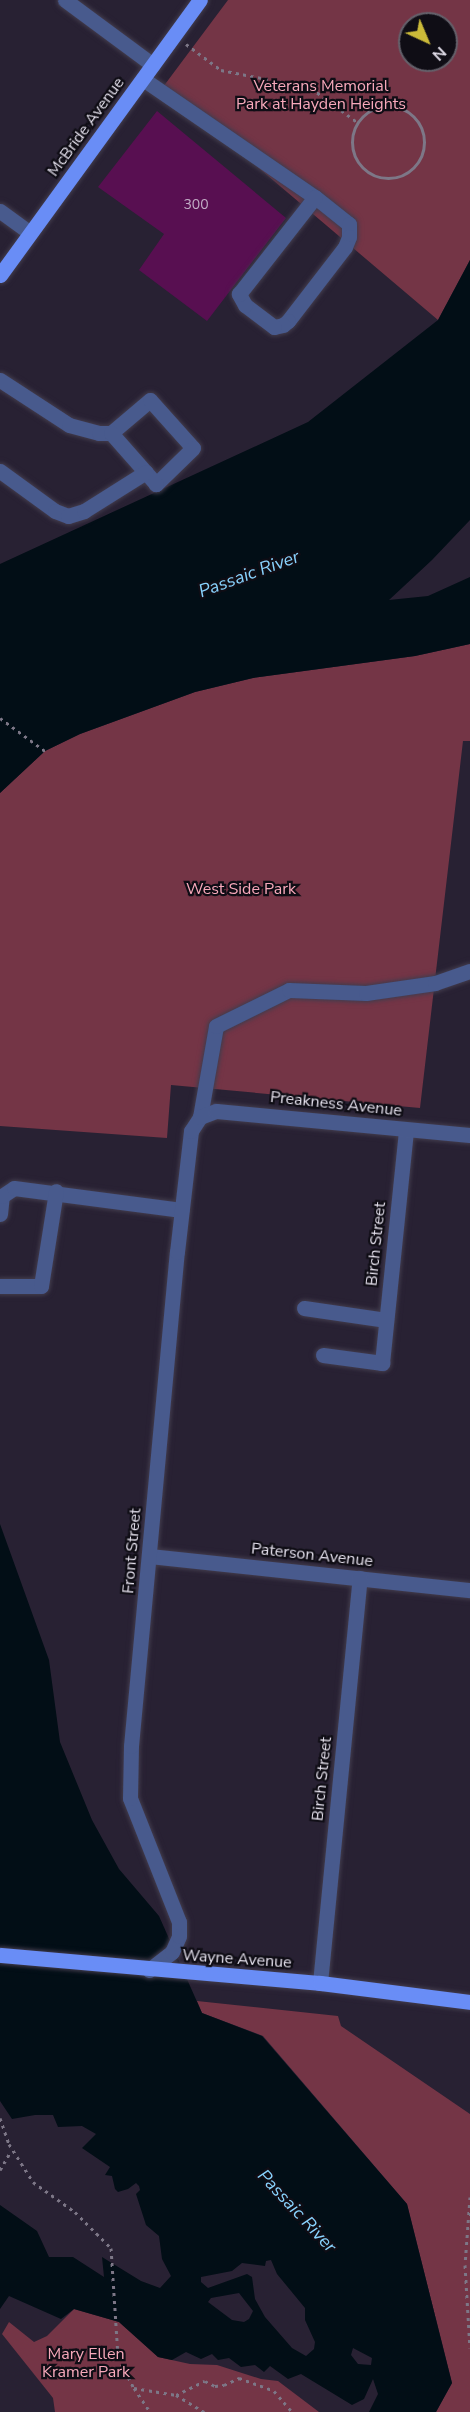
<!DOCTYPE html>
<html>
<head>
<meta charset="utf-8">
<style>
	body { margin:0 }
	#map { position:relative; width:470px; height:2412px; overflow:hidden; background:#282133; font-family:"Nunito Sans",sans-serif }
	div>[style] { position:absolute }
	.green>* { inset:0; background:#743546 }
	.water>* { inset:0; background:#020e16 }
	.building>* { inset:0; background:#580f51 }
	.path>* { height:3px; margin-top:-1.5px; transform-origin:0; background:repeating-linear-gradient(90deg,#7d7787 0 3px,transparent 0 7.5px) }
	.path>.ring { margin:-1.5px; padding:0; box-sizing:content-box; background:none; border:3px solid #7d7787; border-radius:50% }
	.roads { filter:drop-shadow(0 0 2px #423c4d) drop-shadow(0 0 2px #423c4d) }
	.minor>* { height:15px; margin:-7.5px; padding:0 7.5px; transform-origin:7.5px; border-radius:7.5px; background:#485a8d }
	.major>* { height:15px; margin:-7.5px; padding:0 7.5px; transform-origin:7.5px; border-radius:7.5px; background:#698df6 }
	span { translate:-50% -50%; white-space:nowrap; text-align:center; line-height:1.15; -webkit-text-stroke:4.5px #0f0d15; paint-order:stroke }
	.number-label { font-size:14px; color:#c1acc5 }
	.number-label span { -webkit-text-stroke-width:0 }
	.park-label { font-size:16px; color:#f8a9bb }
	.street-label { font-size:16px; color:#e4e0ec }
	.water-label { font-size:18px; color:#88d2fd; font-style:italic }
	.north { position:absolute; left:398px; top:12px; width:60px; height:60px; box-sizing:border-box; background:#0f0d15; border:2px solid #64616b; border-radius:50%; rotate:136deg; font-size:16px; font-weight:700; line-height:24px; text-align:center; color:#e4e0ec }
	.north::after { content:''; display:block; margin:auto; width:21px; height:27px; background:#cbba39; clip-path:polygon(50% 0,100% 100%,50% 72%,0 100%) }
</style>
</head>
<body>
<div id="map">
	<div class="green">
		<div style="clip-path:polygon(evenodd,228px 0,470px 0,470px 260px,438px 320px,163px 87px,228px 0,410px 24px,446px 24px,446px 60px,410px 60px,410px 24px)"></div>
		<div style="clip-path:polygon(470px 644px,470px 741px,463px 741px,420px 1108px,171px 1085px,167px 1138px,0 1126px,0 793px,45px 751px,80px 734px,195px 692px,253px 678px,415px 656px)"></div>
		<div style="clip-path:polygon(197px 2001px,338px 2016px,341px 2026px,470px 2114px,470px 2412px,436px 2412px,452px 2383px,407px 2204px,263px 2036px,202px 2013px)"></div>
		<div style="clip-path:polygon(74px 2309px,119px 2322px,158px 2357px,190px 2364px,217px 2365px,261px 2379px,278px 2381px,319px 2412px,55px 2412px,53px 2398px,2px 2334px,9px 2322px,34px 2342px,47px 2336px)"></div>
	</div>
	<div class="water">
		<div style="clip-path:polygon(470px 260px,470px 520px,432px 560px,389px 600px,428px 596px,470px 577px,470px 644px,415px 656px,253px 678px,195px 692px,80px 734px,45px 751px,0 793px,0 564px,308px 422px,438px 320px)"></div>
		<div style="clip-path:polygon(evenodd,0 1524px,49px 1660px,60px 1742px,92px 1820px,119px 1869px,159px 1916px,202px 2013px,262px 2036px,407px 2204px,452px 2383px,436px 2412px,369px 2412px,378px 2394px,373px 2379px,364px 2399px,352px 2405px,301px 2374px,288px 2379px,270px 2366px,264px 2372px,255px 2365px,241px 2367px,229px 2358px,218px 2360px,212px 2354px,201px 2359px,186px 2352px,172px 2360px,158px 2357px,119px 2322px,74px 2309px,61px 2319px,9px 2296px,0 2309px,0 2205px,37px 2231px,49px 2257px,73px 2257px,104px 2277px,102px 2257px,141px 2281px,160px 2288px,171px 2276px,162px 2259px,159px 2236px,146px 2225px,136px 2194px,140px 2190px,139px 2186px,136px 2183px,128px 2189px,118px 2192px,115px 2189px,112px 2176px,105px 2175px,110px 2167px,82px 2148px,96px 2134px,82px 2126px,58px 2127px,53px 2115px,35px 2115px,12px 2119px,0 2101px,0 1524px,271px 2260px,277px 2274px,305px 2308px,305px 2320px,315px 2342px,314px 2349px,306px 2356px,292px 2348px,265px 2317px,255px 2299px,252px 2277px,247px 2274px,208px 2288px,201px 2282px,201px 2277px,232px 2271px,242px 2263px,265px 2266px,266px 2261px,271px 2260px,0 1524px,239px 2293px,253px 2311px,249px 2319px,244px 2322px,232px 2320px,208px 2302px,211px 2298px,239px 2293px,0 1524px,353px 2348px,372px 2358px,371px 2365px,358px 2364px,351px 2355px,353px 2348px)"></div>
	</div>
	<div class="building">
		<div style="clip-path:polygon(157px 111px,286px 218px,207px 321px,139px 270px,164px 234px,98px 187px)"></div>
	</div>
	<div class="path">
		<div style="left:186px;top:44px;width:44px;rotate:36.6deg"></div>
		<div style="left:221px;top:70px;width:92px;rotate:11.3deg"></div>
		<div style="left:311px;top:88px;width:57px;rotate:36.5deg"></div>
		<div class="ring" style="left:352px;top:106px;width:69px;height:69px"></div>
		<div style="left:0;top:718px;width:56px;rotate:36.3deg"></div>
		<div style="left:0;top:2118px;width:28px;rotate:71deg"></div>
		<div style="left:9px;top:2144px;width:45px;rotate:57.7deg"></div>
		<div style="left:33px;top:2182px;width:52px;rotate:35.5deg"></div>
		<div style="left:75px;top:2212px;width:51px;rotate:45deg"></div>
		<div style="left:111px;top:2248px;width:109px;rotate:86.3deg"></div>
		<div style="left:118px;top:2357px;width:35px;rotate:63deg"></div>
		<div style="left:134px;top:2388px;width:43px;rotate:9.5deg"></div>
		<div style="left:176px;top:2395px;width:33px;rotate:31deg"></div>
		<div style="left:0;top:2170px;width:22px;rotate:-60deg"></div>
		<div style="left:470px;top:2197px;width:68px;rotate:94.2deg"></div>
		<div style="left:465px;top:2265px;width:83px;rotate:86.6deg"></div>
		<div style="left:134px;top:2388px;width:29px;rotate:56deg"></div>
		<div style="left:176px;top:2395px;width:32px;rotate:-26deg"></div>
		<div style="left:205px;top:2381px;width:11px;rotate:27deg"></div>
		<div style="left:215px;top:2386px;width:9px;rotate:-6deg"></div>
		<div style="left:224px;top:2385px;width:17px;rotate:-25deg"></div>
		<div style="left:239px;top:2378px;width:37px;rotate:20deg"></div>
		<div style="left:274px;top:2391px;width:28px;rotate:49deg"></div>
	</div>
	<div class="roads">
		<div class="minor">
			<div style="left:65px;top:0;width:109px;rotate:36.5deg"></div>
			<div style="left:143px;top:79px;width:209px;rotate:34.5deg"></div>
			<div style="left:315px;top:197px;width:43px;rotate:38.5deg"></div>
			<div style="left:349px;top:224px;width:13px;rotate:90deg"></div>
			<div style="left:349px;top:237px;width:11px;rotate:112deg"></div>
			<div style="left:345px;top:247px;width:93px;rotate:127.6deg"></div>
			<div style="left:288px;top:321px;width:6px;rotate:141deg"></div>
			<div style="left:283px;top:325px;width:9px;rotate:167deg"></div>
			<div style="left:274px;top:327px;width:36px;rotate:-143deg"></div>
			<div style="left:245px;top:305px;width:13px;rotate:-119deg"></div>
			<div style="left:239px;top:294px;width:123px;rotate:-51.9deg"></div>
			<div style="left:0;top:211px;width:37px;rotate:36deg"></div>
			<div style="left:0;top:380px;width:82px;rotate:33.1deg"></div>
			<div style="left:69px;top:425px;width:31px;rotate:15deg"></div>
			<div style="left:99px;top:433px;width:12px"></div>
			<div style="left:111px;top:433px;width:51px;rotate:-40.2deg"></div>
			<div style="left:150px;top:400px;width:64px;rotate:48.1deg"></div>
			<div style="left:193px;top:448px;width:52px;rotate:135.8deg"></div>
			<div style="left:156px;top:484px;width:68px;rotate:-131.4deg"></div>
			<div style="left:0;top:471px;width:68px;rotate:36deg"></div>
			<div style="left:55px;top:511px;width:14px;rotate:21deg"></div>
			<div style="left:68px;top:516px;width:17px;rotate:-17deg"></div>
			<div style="left:84px;top:511px;width:73px;rotate:-32.2deg"></div>
			<div style="left:200px;top:1117px;width:92px;rotate:-80deg"></div>
			<div style="left:216px;top:1026px;width:81px;rotate:-26.3deg"></div>
			<div style="left:289px;top:990px;width:77px;rotate:2.2deg"></div>
			<div style="left:366px;top:993px;width:70px;rotate:-8.2deg"></div>
			<div style="left:435px;top:983px;width:37px;rotate:-19deg"></div>
			<div style="left:0;top:1214px;width:18px;rotate:-84deg"></div>
			<div style="left:2px;top:1196px;width:14px;rotate:-34deg"></div>
			<div style="left:14px;top:1188px;width:169px;rotate:7.5deg"></div>
			<div style="left:0;top:1286px;width:41px"></div>
			<div style="left:41px;top:1286px;width:96px;rotate:-81deg"></div>
			<div style="left:304px;top:1308px;width:83px;rotate:8.3deg"></div>
			<div style="left:323px;top:1355px;width:60px;rotate:7.7deg"></div>
			<div style="left:382px;top:1363px;width:234px;rotate:-84.1deg"></div>
			<div style="left:150px;top:1556px;width:322px;rotate:6.1deg"></div>
			<div style="left:149px;top:1970px;width:29px;rotate:-38deg"></div>
			<div style="left:172px;top:1952px;width:17px;rotate:-66deg"></div>
			<div style="left:179px;top:1936px;width:14px;rotate:-90deg"></div>
			<div style="left:179px;top:1922px;width:133px;rotate:-111.6deg"></div>
			<div style="left:130px;top:1798px;width:52px;rotate:-88.9deg"></div>
			<div style="left:131px;top:1746px;width:496px;rotate:-84.7deg"></div>
			<div style="left:177px;top:1252px;width:122px;rotate:-83.4deg"></div>
			<div style="left:191px;top:1131px;width:17px;rotate:-57deg"></div>
			<div style="left:200px;top:1117px;width:17px;rotate:-21deg"></div>
			<div style="left:216px;top:1111px;width:255px;rotate:5.4deg"></div>
			<div style="left:320px;top:1983px;width:407px;rotate:-84.4deg"></div>
		</div>
		<div class="major">
			<div style="left:0;top:275px;width:340px;rotate:-54deg"></div>
			<div style="left:0;top:1955px;width:321px;rotate:5deg"></div>
			<div style="left:320px;top:1983px;width:151px;rotate:7.2deg"></div>
		</div>
	</div>
	<div class="number-label">
		<span style="left:196px;top:205px">300</span>
	</div>
	<div class="park-label">
		<span style="left:321px;top:95px">Veterans Memorial<br>Park at Hayden Heights</span>
		<span style="left:241px;top:889px">West Side Park</span>
		<span style="left:86px;top:2363px">Mary Ellen<br>Kramer Park</span>
	</div>
	<div class="street-label">
		<span style="left:86px;top:127px;rotate:-54deg">McBride Avenue</span>
		<span style="left:336px;top:1104px;rotate:6deg">Preakness Avenue</span>
		<span style="left:376px;top:1244px;rotate:-84deg">Birch Street</span>
		<span style="left:132px;top:1551px;rotate:-85deg">Front Street</span>
		<span style="left:312px;top:1555px;rotate:6deg">Paterson Avenue</span>
		<span style="left:322px;top:1779px;rotate:-84deg">Birch Street</span>
		<span style="left:237px;top:1959px;rotate:4deg">Wayne Avenue</span>
	</div>
	<div class="water-label">
		<span style="left:249px;top:574px;rotate:-20deg">Passaic River</span>
		<span style="left:297px;top:2211px;rotate:47deg">Passaic River</span>
	</div>
	<div class="north">N</div>
</div>
</body>
</html>
